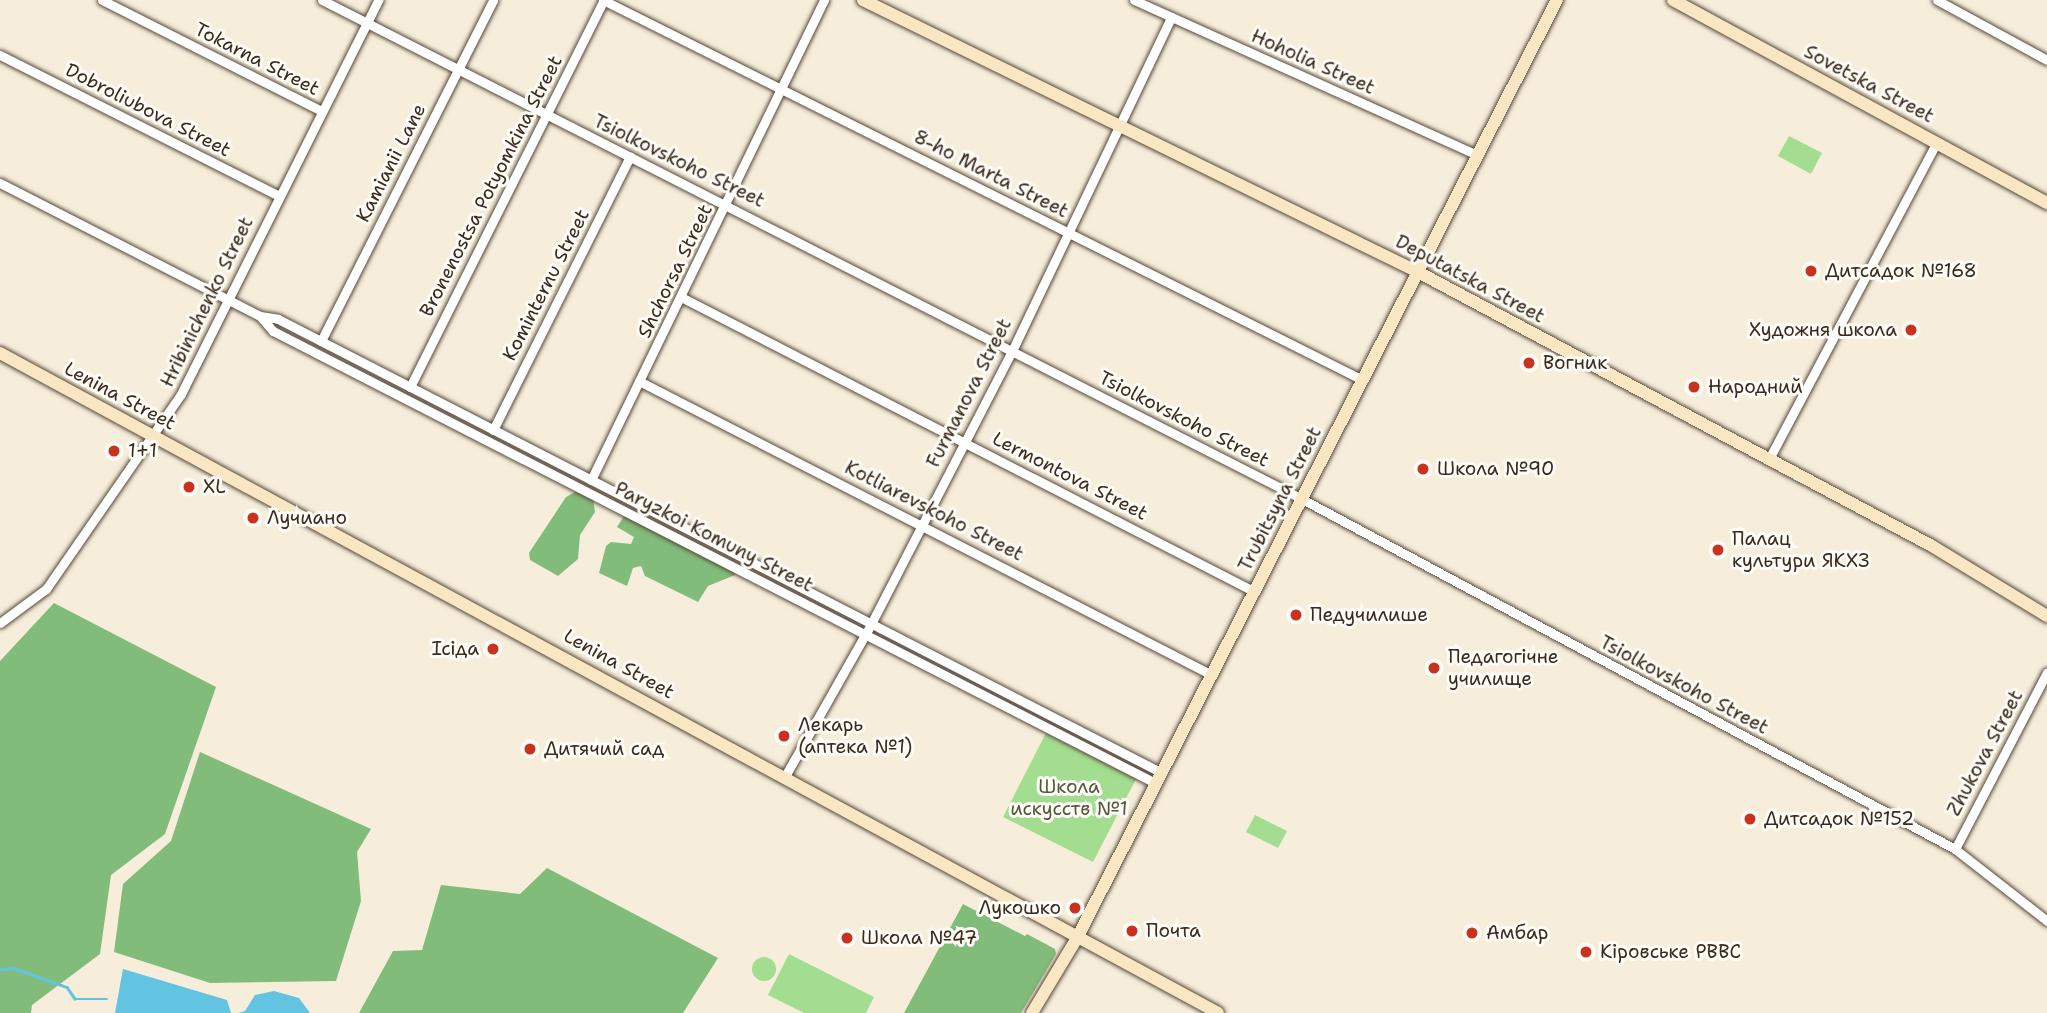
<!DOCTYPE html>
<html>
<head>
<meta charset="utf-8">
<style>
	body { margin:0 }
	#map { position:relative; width:2047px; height:1013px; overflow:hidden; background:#f6eedb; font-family:"Shantell Sans",sans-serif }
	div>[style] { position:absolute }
	.green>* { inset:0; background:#a3dd8f }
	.round { border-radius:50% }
	.forest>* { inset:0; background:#82bc7a }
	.water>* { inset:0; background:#62c4e1 }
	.stream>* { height:2.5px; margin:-1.25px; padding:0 1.25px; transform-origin:1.25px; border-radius:1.25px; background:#62c4e1 }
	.roads { filter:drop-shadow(0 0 2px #57473a) drop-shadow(0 0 2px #57473a) }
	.street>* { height:9px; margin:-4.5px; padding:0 4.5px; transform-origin:4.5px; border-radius:4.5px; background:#fff }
	.secondary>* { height:12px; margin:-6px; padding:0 6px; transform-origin:6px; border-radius:6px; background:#f9e7c3 }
	.dots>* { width:19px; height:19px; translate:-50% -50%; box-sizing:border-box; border:4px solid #fdfcf7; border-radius:50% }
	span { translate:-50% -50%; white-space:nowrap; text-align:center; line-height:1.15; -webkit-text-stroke:6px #fdfcf7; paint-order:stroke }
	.street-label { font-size:19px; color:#3b2a1e }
	.poi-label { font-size:19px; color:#3b2a1e }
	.left { translate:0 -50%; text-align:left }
	.right { translate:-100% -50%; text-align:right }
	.park-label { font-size:19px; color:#55573a }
</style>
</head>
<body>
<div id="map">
	<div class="green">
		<div style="clip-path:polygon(1789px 136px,1822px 153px,1811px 174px,1778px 156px)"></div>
		<div style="clip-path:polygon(1046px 733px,1136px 779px,1093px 862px,1003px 817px)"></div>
		<div style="clip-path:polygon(1255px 815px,1287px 831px,1278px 848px,1246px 832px)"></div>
		<div style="clip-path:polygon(789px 954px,874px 997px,866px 1013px,804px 1013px,768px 995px)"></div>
		<div class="round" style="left:752px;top:957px;width:24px;height:24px"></div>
	</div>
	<div class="forest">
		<div style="clip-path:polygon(579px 490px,593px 497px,595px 512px,580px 535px,578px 559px,558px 576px,530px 560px,529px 553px,566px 497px)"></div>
		<div style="clip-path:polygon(624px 516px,735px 571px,735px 575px,708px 586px,698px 602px,645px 576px,641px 566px,633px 568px,627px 586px,599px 573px,606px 546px,611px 542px,631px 544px,634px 537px,617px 527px)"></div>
		<div style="clip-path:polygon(54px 603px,216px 687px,165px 834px,111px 875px,100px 954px,32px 1005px,31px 1013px,0 1013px,0 661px)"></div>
		<div style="clip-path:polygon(200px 752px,371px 829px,357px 852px,361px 901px,336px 981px,210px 983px,114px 952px,123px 884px,171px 841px)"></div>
		<div style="clip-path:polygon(547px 868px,718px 958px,683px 1013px,359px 1013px,393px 951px,422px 950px,441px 885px,520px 894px)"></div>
		<div style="clip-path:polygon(963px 904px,1025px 936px,1027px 934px,1055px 949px,1056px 954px,1021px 1013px,904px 1013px)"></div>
	</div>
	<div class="water">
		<div style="clip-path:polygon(123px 969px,227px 1000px,231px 1013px,115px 1013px)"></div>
		<div style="clip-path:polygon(274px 991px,299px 998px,310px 1013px,238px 1013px,245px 1011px,255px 995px)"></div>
	</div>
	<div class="stream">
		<div style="left:0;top:969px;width:13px;rotate:-4deg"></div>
		<div style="left:13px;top:968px;width:57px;rotate:19.4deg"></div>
		<div style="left:67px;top:987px;width:14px;rotate:56deg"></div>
		<div style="left:75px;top:999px;width:32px"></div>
	</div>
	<div class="roads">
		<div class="street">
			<div style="left:102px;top:0;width:246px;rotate:26.8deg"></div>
			<div style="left:322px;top:0;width:1100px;rotate:26.98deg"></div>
			<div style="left:1302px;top:499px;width:741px;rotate:28.19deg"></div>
			<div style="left:1955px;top:849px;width:117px;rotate:38deg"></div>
			<div style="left:603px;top:0;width:850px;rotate:26.57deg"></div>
			<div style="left:1134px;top:0;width:376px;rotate:24.3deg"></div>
			<div style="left:1937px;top:0;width:125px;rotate:28.6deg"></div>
			<div style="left:0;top:55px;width:313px;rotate:26.8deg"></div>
			<div style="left:0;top:183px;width:292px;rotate:27.1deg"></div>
			<div style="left:260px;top:316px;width:18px;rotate:9deg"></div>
			<div style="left:278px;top:319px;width:994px;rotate:27.18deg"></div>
			<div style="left:681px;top:297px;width:645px;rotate:27.2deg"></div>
			<div style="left:260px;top:316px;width:20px;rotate:49deg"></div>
			<div style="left:273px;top:331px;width:993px;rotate:27.13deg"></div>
			<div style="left:321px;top:341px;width:382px;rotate:-63.2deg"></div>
			<div style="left:639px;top:381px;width:644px;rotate:27.16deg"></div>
			<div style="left:410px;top:387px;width:433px;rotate:-63.4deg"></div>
			<div style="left:493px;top:430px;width:306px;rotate:-63.4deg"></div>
			<div style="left:1769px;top:459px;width:357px;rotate:-62.1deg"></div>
			<div style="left:591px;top:480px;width:534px;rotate:-64.11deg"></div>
			<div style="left:0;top:623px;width:57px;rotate:-36.5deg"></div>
			<div style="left:46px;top:589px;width:237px;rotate:-55.3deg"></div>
			<div style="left:181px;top:394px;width:441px;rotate:-63.4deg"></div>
			<div style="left:784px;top:778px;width:177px;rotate:-60.5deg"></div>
			<div style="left:871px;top:624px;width:307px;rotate:-62.7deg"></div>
			<div style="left:1012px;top:351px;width:370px;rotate:-64.5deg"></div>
			<div style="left:1955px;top:849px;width:199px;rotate:-62.5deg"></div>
		</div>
		<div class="secondary">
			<div style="left:863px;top:0;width:618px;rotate:26.11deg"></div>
			<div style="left:1418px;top:272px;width:582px;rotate:28.06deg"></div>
			<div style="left:1932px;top:546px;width:135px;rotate:31.3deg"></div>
			<div style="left:1673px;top:0;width:426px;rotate:28.5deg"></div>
			<div style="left:0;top:353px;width:1385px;rotate:28.45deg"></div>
			<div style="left:1032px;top:1013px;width:87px;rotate:-59deg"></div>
			<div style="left:1077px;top:938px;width:1054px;rotate:-62.9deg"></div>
		</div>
	</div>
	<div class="dots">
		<div style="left:1811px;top:271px;background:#c8321e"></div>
		<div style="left:1911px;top:330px;background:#c8321e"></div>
		<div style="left:1529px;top:363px;background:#c8321e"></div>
		<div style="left:1694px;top:387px;background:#c8321e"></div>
		<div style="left:114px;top:451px;background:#c8321e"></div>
		<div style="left:1423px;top:469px;background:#c8321e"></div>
		<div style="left:189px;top:487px;background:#c8321e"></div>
		<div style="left:253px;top:518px;background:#c8321e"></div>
		<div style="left:1718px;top:550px;background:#c8321e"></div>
		<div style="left:1296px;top:615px;background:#c8321e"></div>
		<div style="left:493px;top:649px;background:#c8321e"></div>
		<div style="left:1434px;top:668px;background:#c8321e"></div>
		<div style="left:784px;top:736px;background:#c8321e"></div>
		<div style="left:530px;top:749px;background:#c8321e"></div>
		<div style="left:1750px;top:819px;background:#c8321e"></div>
		<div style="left:1075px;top:908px;background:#c8321e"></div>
		<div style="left:1132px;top:931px;background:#c8321e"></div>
		<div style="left:1472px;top:933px;background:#c8321e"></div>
		<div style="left:847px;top:938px;background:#c8321e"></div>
		<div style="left:1586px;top:952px;background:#c8321e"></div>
	</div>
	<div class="street-label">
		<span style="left:257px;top:59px;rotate:27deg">Tokarna Street</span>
		<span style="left:1313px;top:62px;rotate:24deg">Hoholia Street</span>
		<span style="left:1869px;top:84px;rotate:28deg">Sovetska Street</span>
		<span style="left:148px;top:110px;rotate:27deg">Dobroliubova Street</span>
		<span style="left:679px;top:161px;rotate:26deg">Tsiolkovskoho Street</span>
		<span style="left:391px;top:163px;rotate:-63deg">Kamianii Lane</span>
		<span style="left:991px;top:174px;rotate:27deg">8-ho Marta Street</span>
		<span style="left:491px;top:186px;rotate:-63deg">Bronenostsa Potyomkina Street</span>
		<span style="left:675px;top:271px;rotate:-64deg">Shchorsa Street</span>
		<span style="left:1470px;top:279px;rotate:28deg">Deputatska Street</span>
		<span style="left:546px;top:285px;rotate:-63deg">Kominternu Street</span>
		<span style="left:207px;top:302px;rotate:-64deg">Hribinichenko Street</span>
		<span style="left:969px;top:393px;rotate:-63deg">Furmanova Street</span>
		<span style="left:120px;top:396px;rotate:28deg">Lenina Street</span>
		<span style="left:1184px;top:419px;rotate:27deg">Tsiolkovskoho Street</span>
		<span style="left:1070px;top:476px;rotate:27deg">Lermontova Street</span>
		<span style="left:1280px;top:499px;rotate:-63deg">Trubitsyna Street</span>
		<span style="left:934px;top:511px;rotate:27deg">Kotliarevskoho Street</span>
		<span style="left:714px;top:537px;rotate:27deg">Paryzkoi Komuny Street</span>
		<span style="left:619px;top:664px;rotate:29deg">Lenina Street</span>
		<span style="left:1684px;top:685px;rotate:28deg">Tsiolkovskoho Street</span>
		<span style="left:1985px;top:753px;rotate:-62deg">Zhukova Street</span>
	</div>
	<div class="poi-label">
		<span class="left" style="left:1825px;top:271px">Дитсадок №168</span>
		<span class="right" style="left:1897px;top:330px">Художня школа</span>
		<span class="left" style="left:1543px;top:363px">Вогник</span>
		<span class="left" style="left:1708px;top:387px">Народний</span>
		<span class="left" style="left:128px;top:451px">1+1</span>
		<span class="left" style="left:1437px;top:469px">Школа №90</span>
		<span class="left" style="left:203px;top:487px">XL</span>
		<span class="left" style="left:267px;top:518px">Лучиано</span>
		<span class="left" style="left:1732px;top:550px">Палац<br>культури ЯКХЗ</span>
		<span class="left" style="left:1310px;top:615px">Педучилише</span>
		<span class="right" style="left:479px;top:649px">Ісіда</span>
		<span class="left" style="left:1448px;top:668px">Педагогічне<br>училище</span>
		<span class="left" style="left:798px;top:736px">Лекарь<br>(аптека №1)</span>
		<span class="left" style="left:544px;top:749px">Дитячий сад</span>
		<span class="left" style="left:1764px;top:819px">Дитсадок №152</span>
		<span class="right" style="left:1061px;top:908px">Лукошко</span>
		<span class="left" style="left:1146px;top:931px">Почта</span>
		<span class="left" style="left:1486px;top:933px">Амбар</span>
		<span class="left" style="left:861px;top:938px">Школа №47</span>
		<span class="left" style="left:1600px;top:952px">Кіровське РВВС</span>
	</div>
	<div class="park-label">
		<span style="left:1069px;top:798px">Школа<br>искусств №1</span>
	</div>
</div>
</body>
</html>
